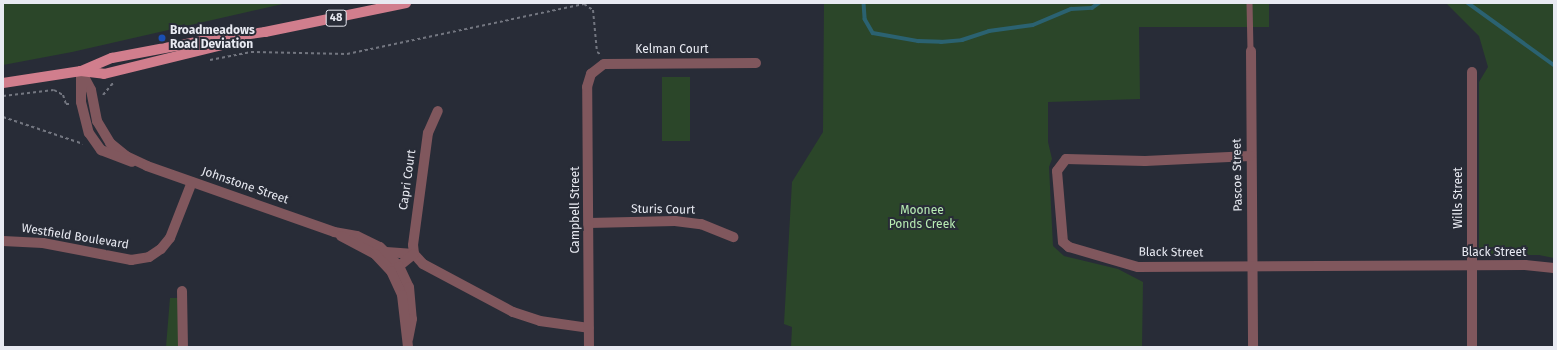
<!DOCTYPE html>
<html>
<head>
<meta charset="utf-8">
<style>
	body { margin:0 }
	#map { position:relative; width:1557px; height:350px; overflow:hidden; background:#282c37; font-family:"Fira Sans",sans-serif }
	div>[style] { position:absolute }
	.green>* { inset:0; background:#2b4629 }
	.stream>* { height:3.5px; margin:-1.75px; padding:0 1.75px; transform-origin:1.75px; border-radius:1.75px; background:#2b6271 }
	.path>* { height:2px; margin-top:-1px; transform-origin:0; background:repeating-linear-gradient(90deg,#737680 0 3px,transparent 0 6px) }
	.service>* { height:5.5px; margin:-2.75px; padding:0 2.75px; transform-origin:2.75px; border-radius:2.75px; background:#80575d }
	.minor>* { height:10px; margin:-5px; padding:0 5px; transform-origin:5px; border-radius:5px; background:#80575d }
	.tertiary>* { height:10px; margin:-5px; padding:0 5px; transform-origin:5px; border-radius:5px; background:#80575d }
	.primary>* { height:10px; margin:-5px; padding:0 5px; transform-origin:5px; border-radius:5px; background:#d17e8d }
	.dots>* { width:11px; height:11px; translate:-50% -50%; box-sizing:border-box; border:2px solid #282c37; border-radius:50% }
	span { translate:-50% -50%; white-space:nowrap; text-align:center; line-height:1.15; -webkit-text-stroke:4px #282c37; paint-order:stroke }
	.shield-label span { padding:1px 3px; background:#282c37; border:1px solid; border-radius:3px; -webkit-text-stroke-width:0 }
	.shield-label { font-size:11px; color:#e8eaf2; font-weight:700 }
	.poi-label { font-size:12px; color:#e8eaf2; font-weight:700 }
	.left { translate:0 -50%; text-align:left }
	.street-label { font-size:12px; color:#e8eaf2 }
	.park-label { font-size:12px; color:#b7ebb3 }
	.frame { position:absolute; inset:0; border:4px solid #e8eaf2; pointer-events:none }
</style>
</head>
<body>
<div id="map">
	<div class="green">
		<div style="clip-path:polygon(3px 3px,287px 3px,72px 52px,3px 65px)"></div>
		<div style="clip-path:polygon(824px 3px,1269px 3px,1269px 27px,1139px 27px,1140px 99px,1048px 102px,1048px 142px,1052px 159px,1049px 167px,1053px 246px,1064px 256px,1118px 269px,1143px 282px,1142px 347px,791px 347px,792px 327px,784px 324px,792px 182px,823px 132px)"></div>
		<div style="clip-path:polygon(1446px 3px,1554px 3px,1554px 258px,1539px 255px,1479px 255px,1479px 82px,1488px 67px,1479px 36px)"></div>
		<div style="clip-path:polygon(662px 77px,690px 77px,690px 141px,662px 141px)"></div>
		<div style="clip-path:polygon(170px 298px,180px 298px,179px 347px,166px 347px)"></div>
	</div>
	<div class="stream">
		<div style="left:864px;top:3px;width:16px;rotate:86deg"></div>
		<div style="left:865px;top:19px;width:16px;rotate:60deg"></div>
		<div style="left:873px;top:33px;width:46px;rotate:10.1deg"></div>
		<div style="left:918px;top:41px;width:23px;rotate:2deg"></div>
		<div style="left:941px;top:42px;width:21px;rotate:-5deg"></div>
		<div style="left:962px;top:40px;width:28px;rotate:-18deg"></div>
		<div style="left:989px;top:31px;width:44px;rotate:-7.8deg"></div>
		<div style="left:1033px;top:25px;width:41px;rotate:-22.8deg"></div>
		<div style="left:1071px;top:9px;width:21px;rotate:-3deg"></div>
		<div style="left:1092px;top:8px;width:9px;rotate:-36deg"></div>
		<div style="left:1468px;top:3px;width:106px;rotate:35.8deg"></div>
	</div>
	<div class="path">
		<div style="left:210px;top:60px;width:42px;rotate:-11deg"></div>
		<div style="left:251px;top:52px;width:96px;rotate:1.2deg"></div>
		<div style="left:347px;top:54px;width:242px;rotate:-11.9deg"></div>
		<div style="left:584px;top:4px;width:11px;rotate:34deg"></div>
		<div style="left:593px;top:10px;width:42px;rotate:84.6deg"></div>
		<div style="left:597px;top:52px;width:4px;rotate:34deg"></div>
		<div style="left:103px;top:95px;width:16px;rotate:-50deg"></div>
		<div style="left:3px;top:96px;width:51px;rotate:-6.7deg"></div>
		<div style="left:54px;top:90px;width:10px;rotate:29deg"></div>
		<div style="left:63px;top:95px;width:9px;rotate:72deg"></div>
		<div style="left:66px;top:104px;width:5px"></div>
		<div style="left:3px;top:117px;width:84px;rotate:18.6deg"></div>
	</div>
	<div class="service">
		<div style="left:1250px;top:3px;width:48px;rotate:88.8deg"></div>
	</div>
	<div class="minor">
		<div style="left:1251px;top:51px;width:296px;rotate:89.6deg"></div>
		<div style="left:1472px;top:72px;width:275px;rotate:90deg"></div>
		<div style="left:1250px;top:156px;width:105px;rotate:177.3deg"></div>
		<div style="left:1145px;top:161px;width:79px;rotate:-178.5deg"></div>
		<div style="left:1066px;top:159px;width:15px;rotate:127deg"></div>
		<div style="left:1057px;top:171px;width:71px;rotate:85.2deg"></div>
		<div style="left:1063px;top:242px;width:8px;rotate:40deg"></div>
		<div style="left:1069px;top:247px;width:72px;rotate:16.2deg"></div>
		<div style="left:1138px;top:267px;width:387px;rotate:-0.3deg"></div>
		<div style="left:1525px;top:265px;width:29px;rotate:6deg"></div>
		<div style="left:589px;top:223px;width:86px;rotate:-1.3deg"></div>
		<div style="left:675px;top:221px;width:26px;rotate:7deg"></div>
		<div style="left:701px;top:224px;width:35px;rotate:22deg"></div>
		<div style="left:3px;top:241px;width:40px;rotate:2.9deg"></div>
		<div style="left:43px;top:243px;width:90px;rotate:10.9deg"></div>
		<div style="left:131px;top:260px;width:18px;rotate:-9deg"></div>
		<div style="left:149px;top:257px;width:14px;rotate:-34deg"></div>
		<div style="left:161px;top:249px;width:14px;rotate:-51deg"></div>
		<div style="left:170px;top:238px;width:60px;rotate:-68.6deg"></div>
		<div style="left:386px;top:252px;width:28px;rotate:4deg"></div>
		<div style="left:414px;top:254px;width:13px;rotate:48deg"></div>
		<div style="left:423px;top:264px;width:102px;rotate:28.1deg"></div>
		<div style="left:513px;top:312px;width:28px;rotate:18deg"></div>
		<div style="left:540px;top:321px;width:49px;rotate:8.1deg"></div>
		<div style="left:414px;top:254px;width:9px;rotate:-96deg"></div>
		<div style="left:413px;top:245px;width:113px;rotate:-82.4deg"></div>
		<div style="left:428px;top:133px;width:24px;rotate:-66deg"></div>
		<div style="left:391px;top:266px;width:8px"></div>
		<div style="left:399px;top:266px;width:19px;rotate:-39deg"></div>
		<div style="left:182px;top:291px;width:56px;rotate:89deg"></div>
		<div style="left:589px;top:347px;width:260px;rotate:-90.4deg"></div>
		<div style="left:587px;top:87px;width:14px;rotate:-73deg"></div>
		<div style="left:591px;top:74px;width:16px;rotate:-38deg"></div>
		<div style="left:604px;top:64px;width:152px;rotate:-0.4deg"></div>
	</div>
	<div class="tertiary">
		<div style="left:81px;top:71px;width:21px;rotate:62deg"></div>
		<div style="left:91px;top:90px;width:32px;rotate:79deg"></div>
		<div style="left:97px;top:121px;width:26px;rotate:59deg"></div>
		<div style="left:110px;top:143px;width:21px;rotate:39deg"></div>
		<div style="left:126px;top:156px;width:23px;rotate:25deg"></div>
		<div style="left:147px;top:166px;width:198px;rotate:19.4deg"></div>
		<div style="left:334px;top:232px;width:23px;rotate:10deg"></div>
		<div style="left:357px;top:236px;width:25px;rotate:26deg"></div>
		<div style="left:380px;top:247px;width:27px;rotate:45deg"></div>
		<div style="left:399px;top:266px;width:23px;rotate:65deg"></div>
		<div style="left:409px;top:287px;width:32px;rotate:85deg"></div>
		<div style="left:412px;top:319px;width:20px;rotate:101deg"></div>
		<div style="left:81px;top:71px;width:31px;rotate:90deg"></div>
		<div style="left:81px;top:102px;width:32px;rotate:76deg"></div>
		<div style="left:89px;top:133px;width:21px;rotate:55deg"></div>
		<div style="left:101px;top:150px;width:33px;rotate:21deg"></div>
		<div style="left:341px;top:236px;width:38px;rotate:28deg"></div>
		<div style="left:375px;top:254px;width:23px;rotate:47deg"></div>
		<div style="left:391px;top:271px;width:26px;rotate:65deg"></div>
		<div style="left:402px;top:295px;width:52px;rotate:83.4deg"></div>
	</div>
	<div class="primary">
		<div style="left:81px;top:71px;width:23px;rotate:7deg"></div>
		<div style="left:104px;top:74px;width:142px;rotate:-13.8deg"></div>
		<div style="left:3px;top:83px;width:79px;rotate:-8.7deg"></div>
		<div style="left:81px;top:71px;width:34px;rotate:-23deg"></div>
		<div style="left:112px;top:58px;width:97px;rotate:-10.7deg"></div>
		<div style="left:207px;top:40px;width:59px;rotate:-7.9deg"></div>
		<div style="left:265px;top:32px;width:144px;rotate:-11.6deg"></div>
	</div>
	<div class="dots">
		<div style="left:162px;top:38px;background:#1a4fb4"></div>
	</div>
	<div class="shield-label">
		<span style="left:336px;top:18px">48</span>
	</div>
	<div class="poi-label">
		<span class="left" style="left:170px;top:38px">Broadmeadows<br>Road Deviation</span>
	</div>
	<div class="street-label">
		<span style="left:672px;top:50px">Kelman Court</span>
		<span style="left:1238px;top:175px;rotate:-91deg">Pascoe Street</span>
		<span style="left:408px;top:180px;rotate:-82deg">Capri Court</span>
		<span style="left:245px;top:186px;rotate:19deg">Johnstone Street</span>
		<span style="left:1459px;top:198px;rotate:-90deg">Wills Street</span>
		<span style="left:576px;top:210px;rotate:-90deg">Campbell Street</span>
		<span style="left:663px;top:210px;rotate:1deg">Sturis Court</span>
		<span style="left:75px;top:237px;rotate:9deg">Westfield Boulevard</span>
		<span style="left:1171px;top:253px;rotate:1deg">Black Street</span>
		<span style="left:1494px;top:253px">Black Street</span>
	</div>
	<div class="park-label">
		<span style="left:922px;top:218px">Moonee<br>Ponds Creek</span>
	</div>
	<div class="frame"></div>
</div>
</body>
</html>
